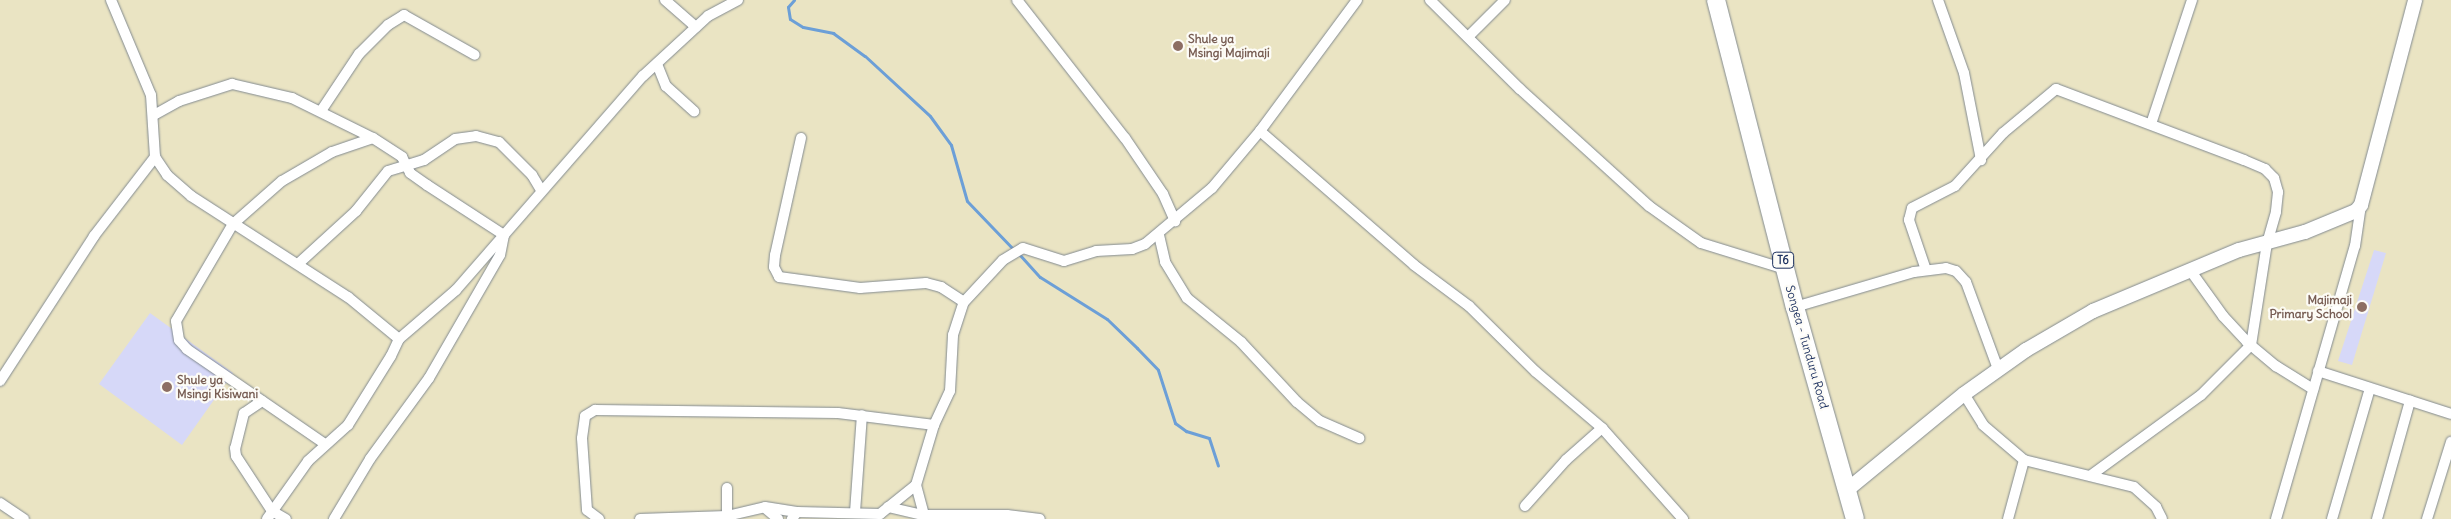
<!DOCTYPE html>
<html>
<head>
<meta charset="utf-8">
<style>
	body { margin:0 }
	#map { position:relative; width:2451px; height:519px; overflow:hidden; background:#eae4c3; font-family:Delius,sans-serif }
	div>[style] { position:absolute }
	.built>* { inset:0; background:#d6d8f8 }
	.stream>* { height:3px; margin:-1.5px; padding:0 1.5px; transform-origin:1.5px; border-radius:1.5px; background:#6c9fd7 }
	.roads { filter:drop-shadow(0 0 1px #828a90) drop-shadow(0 0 1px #828a90) }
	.street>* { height:10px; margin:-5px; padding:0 5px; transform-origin:5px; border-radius:5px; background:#fff }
	.secondary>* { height:14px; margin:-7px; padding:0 7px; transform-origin:7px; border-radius:7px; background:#fff }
	.highway>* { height:18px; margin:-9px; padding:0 9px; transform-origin:9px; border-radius:9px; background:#fff }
	.dots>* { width:14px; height:14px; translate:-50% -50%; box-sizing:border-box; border:2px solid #fdfcf7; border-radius:50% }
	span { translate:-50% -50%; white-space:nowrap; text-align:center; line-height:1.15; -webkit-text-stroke:4.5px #fdfcf7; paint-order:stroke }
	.shield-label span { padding:1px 4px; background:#fdfcf7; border:1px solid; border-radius:4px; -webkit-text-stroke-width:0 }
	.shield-label { font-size:11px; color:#1b2f5e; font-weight:700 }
	.education-label { font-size:12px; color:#785e54; font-weight:700 }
	.left { translate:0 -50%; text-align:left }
	.right { translate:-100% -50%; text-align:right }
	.street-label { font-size:12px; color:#1b2f5e }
</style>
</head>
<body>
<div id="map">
	<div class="built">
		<div style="clip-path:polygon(2374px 250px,2386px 253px,2352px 365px,2338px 361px)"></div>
		<div style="clip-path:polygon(150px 313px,233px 373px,182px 445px,99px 384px)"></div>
	</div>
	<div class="stream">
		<div style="left:794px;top:0;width:9px;rotate:131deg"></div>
		<div style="left:788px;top:7px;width:12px;rotate:81deg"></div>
		<div style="left:790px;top:19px;width:15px;rotate:32deg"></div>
		<div style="left:803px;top:27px;width:31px;rotate:11deg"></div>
		<div style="left:833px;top:33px;width:39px;rotate:36deg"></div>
		<div style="left:865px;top:56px;width:88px;rotate:42.7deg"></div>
		<div style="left:930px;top:116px;width:36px;rotate:54deg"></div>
		<div style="left:951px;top:145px;width:58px;rotate:74.1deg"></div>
		<div style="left:967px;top:201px;width:68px;rotate:46.2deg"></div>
		<div style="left:1019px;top:254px;width:31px;rotate:48deg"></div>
		<div style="left:1040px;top:277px;width:79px;rotate:32.1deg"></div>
		<div style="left:1107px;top:319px;width:42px;rotate:44deg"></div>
		<div style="left:1137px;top:348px;width:30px;rotate:46deg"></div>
		<div style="left:1158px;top:370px;width:56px;rotate:72.2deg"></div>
		<div style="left:1175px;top:423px;width:14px;rotate:36deg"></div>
		<div style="left:1186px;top:431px;width:24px;rotate:17deg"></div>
		<div style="left:1209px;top:438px;width:29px;rotate:72deg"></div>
	</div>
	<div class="roads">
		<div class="street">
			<div style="left:111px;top:0;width:103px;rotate:67.2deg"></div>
			<div style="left:151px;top:95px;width:62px;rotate:86.3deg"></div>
			<div style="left:155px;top:157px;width:22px;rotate:56deg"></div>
			<div style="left:167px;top:175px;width:32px;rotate:41deg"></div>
			<div style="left:191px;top:196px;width:187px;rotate:32.8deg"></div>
			<div style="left:348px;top:297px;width:66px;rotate:39.5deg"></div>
			<div style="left:665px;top:0;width:41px;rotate:41.1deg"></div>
			<div style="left:1017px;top:0;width:175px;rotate:52deg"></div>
			<div style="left:1125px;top:138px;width:68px;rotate:55.8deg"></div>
			<div style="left:1163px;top:194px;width:30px;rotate:66deg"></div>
			<div style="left:1357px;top:0;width:163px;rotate:126.5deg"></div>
			<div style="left:1260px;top:131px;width:204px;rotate:41deg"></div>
			<div style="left:1414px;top:265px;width:69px;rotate:36.7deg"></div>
			<div style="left:1469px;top:306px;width:94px;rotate:44.6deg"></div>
			<div style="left:1536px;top:372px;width:87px;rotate:40.3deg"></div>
			<div style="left:1602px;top:428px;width:122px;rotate:48.3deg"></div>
			<div style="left:1430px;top:0;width:127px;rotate:44.7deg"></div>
			<div style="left:1520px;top:89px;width:174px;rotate:42.2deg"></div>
			<div style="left:1649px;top:206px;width:64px;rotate:35.4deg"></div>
			<div style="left:1701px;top:243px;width:88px;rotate:17.2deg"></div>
			<div style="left:1938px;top:0;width:77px;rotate:70.4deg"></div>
			<div style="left:1964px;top:73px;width:89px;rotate:78.9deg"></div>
			<div style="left:1468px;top:37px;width:52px;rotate:-45deg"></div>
			<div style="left:657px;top:64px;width:24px;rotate:68deg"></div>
			<div style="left:666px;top:86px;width:38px;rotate:42deg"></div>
			<div style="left:321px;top:111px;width:69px;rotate:-56.3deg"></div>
			<div style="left:359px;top:54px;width:41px;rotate:-45deg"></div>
			<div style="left:388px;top:25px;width:19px;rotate:-32deg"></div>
			<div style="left:404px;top:15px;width:81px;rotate:29.4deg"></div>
			<div style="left:154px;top:115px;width:29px;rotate:-29deg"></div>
			<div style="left:179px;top:101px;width:56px;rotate:-17.8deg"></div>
			<div style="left:232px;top:84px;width:62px;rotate:13.1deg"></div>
			<div style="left:292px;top:98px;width:90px;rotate:26.3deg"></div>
			<div style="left:373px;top:138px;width:35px;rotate:33deg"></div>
			<div style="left:402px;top:157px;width:18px;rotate:63deg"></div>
			<div style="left:410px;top:173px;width:21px;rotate:35deg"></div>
			<div style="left:427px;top:185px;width:92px;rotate:33deg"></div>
			<div style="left:504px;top:235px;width:20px;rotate:101deg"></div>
			<div style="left:500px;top:255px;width:142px;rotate:120deg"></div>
			<div style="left:429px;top:378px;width:100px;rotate:126.1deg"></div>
			<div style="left:370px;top:459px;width:70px;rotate:121deg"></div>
			<div style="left:2151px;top:124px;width:131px;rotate:-71.7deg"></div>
			<div style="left:801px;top:138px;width:120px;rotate:102.5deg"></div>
			<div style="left:775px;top:255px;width:12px;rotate:95deg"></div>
			<div style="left:774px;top:267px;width:11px;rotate:63deg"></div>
			<div style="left:779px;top:277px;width:82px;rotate:7.7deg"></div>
			<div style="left:860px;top:288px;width:66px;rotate:-4.3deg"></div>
			<div style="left:926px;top:283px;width:16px;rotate:15deg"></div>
			<div style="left:941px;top:287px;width:27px;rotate:33deg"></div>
			<div style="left:1159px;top:235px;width:28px;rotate:77deg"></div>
			<div style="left:1165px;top:262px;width:42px;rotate:58.6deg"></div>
			<div style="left:1187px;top:298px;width:70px;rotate:39.2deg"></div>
			<div style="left:1241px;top:342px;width:82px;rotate:47deg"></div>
			<div style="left:1297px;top:402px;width:30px;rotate:40deg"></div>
			<div style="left:1320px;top:421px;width:43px;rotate:23.6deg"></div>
			<div style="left:298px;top:264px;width:79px;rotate:-42.4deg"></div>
			<div style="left:356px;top:211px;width:51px;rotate:-51.3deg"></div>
			<div style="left:388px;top:171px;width:38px;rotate:-17deg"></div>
			<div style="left:424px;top:160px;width:37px;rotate:-34deg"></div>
			<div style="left:455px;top:139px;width:21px;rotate:-8deg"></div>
			<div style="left:476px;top:136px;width:24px;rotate:15deg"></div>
			<div style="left:499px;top:142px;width:47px;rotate:45deg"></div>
			<div style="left:532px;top:175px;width:17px;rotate:59deg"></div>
			<div style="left:1926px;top:270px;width:53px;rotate:-108.8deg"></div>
			<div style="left:1909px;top:220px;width:12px;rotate:-76deg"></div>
			<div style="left:1912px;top:208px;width:48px;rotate:-27.1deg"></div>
			<div style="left:1955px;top:186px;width:72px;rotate:-47.8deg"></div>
			<div style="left:2003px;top:133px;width:69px;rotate:-39.7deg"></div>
			<div style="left:2056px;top:89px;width:201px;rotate:20.7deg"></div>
			<div style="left:2244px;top:160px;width:23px;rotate:23deg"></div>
			<div style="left:2265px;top:169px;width:13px;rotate:45deg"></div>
			<div style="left:2274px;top:178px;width:15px;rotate:74deg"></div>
			<div style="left:2278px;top:192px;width:20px;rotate:96deg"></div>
			<div style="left:2276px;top:212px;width:32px;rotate:106deg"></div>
			<div style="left:2267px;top:243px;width:103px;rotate:98.9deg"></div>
			<div style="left:2251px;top:345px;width:71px;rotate:135deg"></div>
			<div style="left:2201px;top:395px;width:137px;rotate:143.9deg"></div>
			<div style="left:2190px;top:270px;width:57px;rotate:54.3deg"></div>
			<div style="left:2223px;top:316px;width:35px;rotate:47deg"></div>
			<div style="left:2247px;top:342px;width:38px;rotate:40deg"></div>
			<div style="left:2276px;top:366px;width:44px;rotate:31.9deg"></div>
			<div style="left:1795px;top:307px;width:124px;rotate:-16.4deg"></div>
			<div style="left:1914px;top:272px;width:32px;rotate:-7deg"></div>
			<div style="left:1946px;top:268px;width:10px;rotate:17deg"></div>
			<div style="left:1956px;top:271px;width:15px;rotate:48deg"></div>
			<div style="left:1966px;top:282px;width:93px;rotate:69.8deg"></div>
			<div style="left:2318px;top:371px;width:140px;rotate:17.9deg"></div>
			<div style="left:0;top:381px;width:173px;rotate:-57deg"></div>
			<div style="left:94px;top:236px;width:100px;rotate:-52.3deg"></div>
			<div style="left:1964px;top:394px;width:36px;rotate:58deg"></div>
			<div style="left:1983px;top:425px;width:54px;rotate:40.5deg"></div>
			<div style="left:2024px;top:460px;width:113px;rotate:13.8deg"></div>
			<div style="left:2134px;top:487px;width:30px;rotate:42deg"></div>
			<div style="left:2156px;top:507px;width:13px;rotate:63deg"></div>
			<div style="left:262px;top:401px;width:22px;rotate:146deg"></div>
			<div style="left:244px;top:413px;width:36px;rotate:104deg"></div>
			<div style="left:235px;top:448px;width:8px;rotate:83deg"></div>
			<div style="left:236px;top:456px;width:66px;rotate:56.8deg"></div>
			<div style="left:272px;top:511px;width:16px;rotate:30deg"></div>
			<div style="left:325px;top:444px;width:168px;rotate:-145.5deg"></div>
			<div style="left:187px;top:349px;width:12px;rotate:-132deg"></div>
			<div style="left:179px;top:340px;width:19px;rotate:-99deg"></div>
			<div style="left:176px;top:321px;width:113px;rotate:-59.6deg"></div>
			<div style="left:233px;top:224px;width:65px;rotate:-41.3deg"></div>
			<div style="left:282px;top:181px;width:58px;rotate:-30.1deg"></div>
			<div style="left:332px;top:152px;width:43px;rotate:-18.9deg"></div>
			<div style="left:916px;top:485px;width:31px;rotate:75deg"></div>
			<div style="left:727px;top:488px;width:28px;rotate:90deg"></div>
			<div style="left:0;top:503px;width:29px;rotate:34deg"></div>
			<div style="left:1525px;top:506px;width:62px;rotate:-48.3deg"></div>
			<div style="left:1566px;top:460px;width:48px;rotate:-41.6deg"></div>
			<div style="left:888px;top:507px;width:37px;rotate:13deg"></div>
			<div style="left:924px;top:515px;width:83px"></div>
			<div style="left:1007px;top:515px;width:33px;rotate:7deg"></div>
			<div style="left:765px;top:508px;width:17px;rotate:40deg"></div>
			<div style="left:797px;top:512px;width:83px;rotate:1.4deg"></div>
			<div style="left:880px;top:514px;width:46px;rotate:-38.9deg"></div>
			<div style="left:916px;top:485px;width:63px;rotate:-73.3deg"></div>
			<div style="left:934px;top:425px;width:38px;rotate:-65deg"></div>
			<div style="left:950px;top:391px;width:56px;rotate:-86.9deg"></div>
			<div style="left:953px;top:335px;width:35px;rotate:-72deg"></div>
			<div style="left:964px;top:302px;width:57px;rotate:-47.1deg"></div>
			<div style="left:1003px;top:260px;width:23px;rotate:-31deg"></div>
			<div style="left:1023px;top:248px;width:43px;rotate:17.6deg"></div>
			<div style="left:1064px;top:261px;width:34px;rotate:-17deg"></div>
			<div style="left:1096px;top:251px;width:36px;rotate:-3deg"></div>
			<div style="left:1132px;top:249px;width:14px;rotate:-21deg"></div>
			<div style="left:1145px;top:244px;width:87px;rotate:-39.9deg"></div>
			<div style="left:1212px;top:188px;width:75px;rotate:-49.9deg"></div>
			<div style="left:855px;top:512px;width:97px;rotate:-85.9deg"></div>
			<div style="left:267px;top:519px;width:71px;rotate:-54.7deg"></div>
			<div style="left:308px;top:461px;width:54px;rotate:-42deg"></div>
			<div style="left:348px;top:425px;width:81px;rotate:-58.1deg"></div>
			<div style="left:391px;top:356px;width:19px;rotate:-65deg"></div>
			<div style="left:399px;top:339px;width:75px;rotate:-40.7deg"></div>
			<div style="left:456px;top:290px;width:284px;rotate:-48.9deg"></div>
			<div style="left:643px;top:76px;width:88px;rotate:-42.7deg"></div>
			<div style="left:708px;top:16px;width:34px;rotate:-28deg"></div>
			<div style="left:599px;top:519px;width:15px;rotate:-143deg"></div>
			<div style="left:587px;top:510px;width:72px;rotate:-94deg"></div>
			<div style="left:582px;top:438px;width:22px;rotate:-82deg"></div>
			<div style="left:585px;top:416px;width:12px;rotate:-31deg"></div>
			<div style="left:595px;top:410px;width:243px;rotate:0.7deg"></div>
			<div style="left:838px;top:413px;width:97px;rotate:7.1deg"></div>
			<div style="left:640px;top:519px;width:87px;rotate:-2deg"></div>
			<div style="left:727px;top:516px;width:39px;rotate:-13deg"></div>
			<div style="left:765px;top:507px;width:32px;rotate:9deg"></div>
			<div style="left:797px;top:512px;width:9px;rotate:126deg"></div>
			<div style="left:2008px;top:519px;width:61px;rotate:-74.8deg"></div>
			<div style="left:2276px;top:519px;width:284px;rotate:-73.9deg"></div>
			<div style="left:2355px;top:246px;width:41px;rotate:-81.7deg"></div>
			<div style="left:2332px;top:519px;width:136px;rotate:-73.8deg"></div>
			<div style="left:2377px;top:519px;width:123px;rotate:-74.4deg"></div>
			<div style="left:2427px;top:519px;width:81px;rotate:-72.7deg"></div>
		</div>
		<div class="secondary">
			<div style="left:1847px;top:490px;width:151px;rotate:-39.4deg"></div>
			<div style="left:1964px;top:394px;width:76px;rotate:-35.4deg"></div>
			<div style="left:2026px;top:350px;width:78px;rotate:-30.2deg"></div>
			<div style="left:2093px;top:311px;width:158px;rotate:-22.7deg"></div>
			<div style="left:2239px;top:250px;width:68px;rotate:-15.3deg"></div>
			<div style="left:2305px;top:232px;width:55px;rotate:-22.4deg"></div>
			<div style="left:2356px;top:211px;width:8px;rotate:-50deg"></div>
			<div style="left:2361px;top:205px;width:212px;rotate:-75.2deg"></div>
		</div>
		<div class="highway">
			<div style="left:1716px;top:0;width:317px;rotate:75.6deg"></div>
			<div style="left:1795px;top:307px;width:220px;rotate:74.2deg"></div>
		</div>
	</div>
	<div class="dots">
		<div style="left:1178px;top:46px;background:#8d6e63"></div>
		<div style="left:2362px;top:307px;background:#8d6e63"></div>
		<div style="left:167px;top:387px;background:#8d6e63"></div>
	</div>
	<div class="shield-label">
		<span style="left:1783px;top:260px">T6</span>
	</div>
	<div class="education-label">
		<span class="left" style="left:1188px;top:46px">Shule ya<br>Msingi Majimaji</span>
		<span class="right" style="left:2352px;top:307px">Majimaji<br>Primary School</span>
		<span class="left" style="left:177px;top:387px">Shule ya<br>Msingi Kisiwani</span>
	</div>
	<div class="street-label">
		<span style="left:1807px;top:347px;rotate:74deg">Songea - Tunduru Road</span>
	</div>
</div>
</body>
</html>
